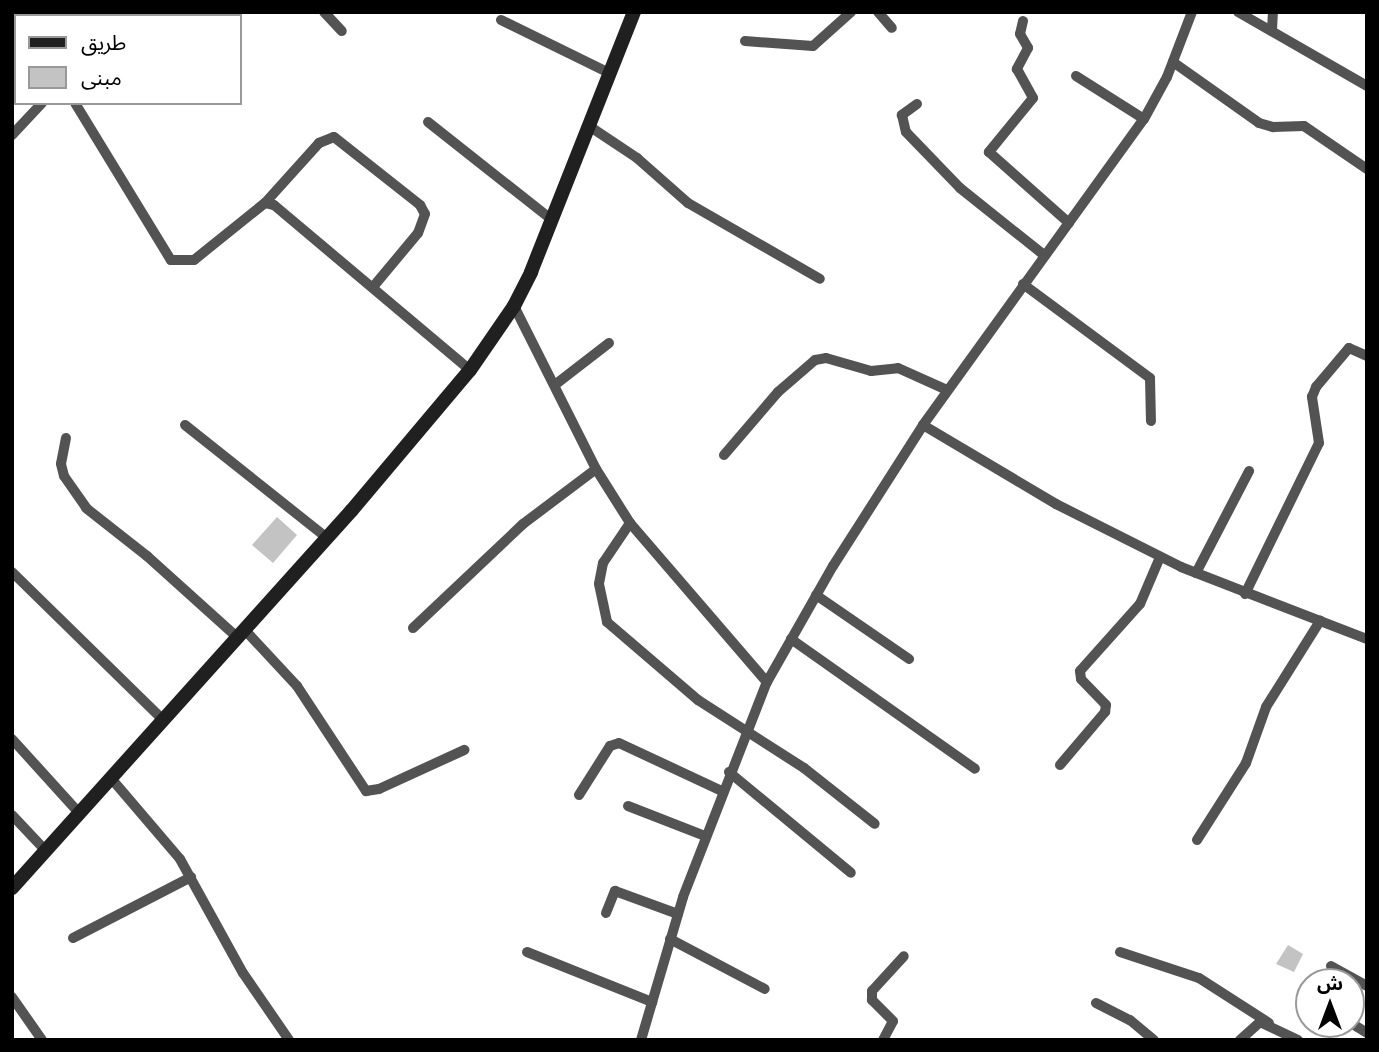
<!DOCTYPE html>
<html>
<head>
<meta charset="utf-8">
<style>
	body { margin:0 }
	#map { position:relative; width:1379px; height:1052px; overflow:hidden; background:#fff; font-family:Cabin,"Noto Sans Arabic",sans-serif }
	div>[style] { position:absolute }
	.building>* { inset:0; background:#c3c3c3 }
	.minor>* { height:10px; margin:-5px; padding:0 5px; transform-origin:5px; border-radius:5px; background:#535353 }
	.secondary>* { height:14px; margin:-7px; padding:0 7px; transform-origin:7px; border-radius:7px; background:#202020 }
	span { translate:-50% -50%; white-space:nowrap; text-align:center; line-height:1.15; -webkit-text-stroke:7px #fff; paint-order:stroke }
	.frame { position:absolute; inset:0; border:14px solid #000; pointer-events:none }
	.legend { position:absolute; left:14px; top:14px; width:228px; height:91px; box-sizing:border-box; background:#fff; border:2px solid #999; margin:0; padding:9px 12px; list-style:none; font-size:21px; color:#000 }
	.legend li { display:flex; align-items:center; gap:14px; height:35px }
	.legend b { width:35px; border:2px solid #999 }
	.north { position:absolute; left:1295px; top:968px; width:70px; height:70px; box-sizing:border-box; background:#fff; border:2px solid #999; border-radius:50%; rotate:0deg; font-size:19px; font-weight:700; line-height:28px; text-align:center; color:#000 }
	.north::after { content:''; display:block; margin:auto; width:24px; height:32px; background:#000; clip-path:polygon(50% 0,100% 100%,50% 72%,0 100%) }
</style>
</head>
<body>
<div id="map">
	<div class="building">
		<div style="clip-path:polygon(277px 517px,297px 535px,273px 563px,252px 545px)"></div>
		<div style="clip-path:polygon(1288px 945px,1303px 954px,1294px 972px,1276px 964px)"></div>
	</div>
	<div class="minor">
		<div style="left:324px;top:12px;width:26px;rotate:47deg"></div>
		<div style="left:878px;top:12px;width:21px;rotate:49deg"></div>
		<div style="left:1238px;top:12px;width:149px;rotate:29.8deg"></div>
		<div style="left:139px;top:16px;width:6px;rotate:-45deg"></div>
		<div style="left:501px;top:20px;width:120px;rotate:26.1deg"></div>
		<div style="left:1023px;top:21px;width:13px;rotate:103deg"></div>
		<div style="left:1020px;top:34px;width:16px;rotate:60deg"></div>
		<div style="left:1028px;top:48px;width:24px;rotate:118deg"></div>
		<div style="left:1017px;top:69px;width:33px;rotate:61deg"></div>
		<div style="left:1033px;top:98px;width:70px;rotate:129.2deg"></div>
		<div style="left:989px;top:152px;width:107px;rotate:41.6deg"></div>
		<div style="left:1272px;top:30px;width:18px;rotate:-87deg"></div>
		<div style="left:745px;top:41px;width:68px;rotate:4.2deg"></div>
		<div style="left:813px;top:46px;width:51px;rotate:-41.8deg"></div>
		<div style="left:1173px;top:62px;width:105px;rotate:35.3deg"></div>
		<div style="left:1259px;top:123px;width:15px;rotate:16deg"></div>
		<div style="left:1273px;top:127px;width:31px;rotate:-2deg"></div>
		<div style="left:1304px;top:126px;width:76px;rotate:34.3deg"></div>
		<div style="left:1076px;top:76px;width:80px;rotate:32.3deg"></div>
		<div style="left:75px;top:103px;width:184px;rotate:58.6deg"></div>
		<div style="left:171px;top:260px;width:23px"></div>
		<div style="left:194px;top:260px;width:91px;rotate:-38.8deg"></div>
		<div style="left:265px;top:203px;width:9px;rotate:13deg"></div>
		<div style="left:274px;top:205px;width:256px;rotate:40.1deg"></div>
		<div style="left:917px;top:104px;width:19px;rotate:144deg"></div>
		<div style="left:902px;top:115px;width:17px;rotate:77deg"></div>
		<div style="left:906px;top:132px;width:78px;rotate:46deg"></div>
		<div style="left:960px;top:188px;width:107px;rotate:38.6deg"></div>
		<div style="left:428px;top:122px;width:158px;rotate:38.3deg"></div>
		<div style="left:589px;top:126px;width:58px;rotate:33.7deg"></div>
		<div style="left:637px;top:158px;width:68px;rotate:41.4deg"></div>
		<div style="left:688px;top:203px;width:152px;rotate:29.9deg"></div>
		<div style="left:12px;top:135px;width:44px;rotate:-46.8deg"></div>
		<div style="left:265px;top:203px;width:81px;rotate:-48deg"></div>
		<div style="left:319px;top:143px;width:16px;rotate:-22deg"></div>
		<div style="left:334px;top:137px;width:110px;rotate:38.3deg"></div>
		<div style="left:420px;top:205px;width:10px;rotate:61deg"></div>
		<div style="left:425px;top:214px;width:20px;rotate:110deg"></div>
		<div style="left:418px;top:233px;width:70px;rotate:129.8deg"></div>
		<div style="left:1023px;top:284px;width:158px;rotate:36.5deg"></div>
		<div style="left:1150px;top:378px;width:43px;rotate:88.7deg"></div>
		<div style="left:514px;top:306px;width:182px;rotate:63.3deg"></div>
		<div style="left:596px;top:469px;width:64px;rotate:57.8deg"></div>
		<div style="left:630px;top:523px;width:210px;rotate:49.3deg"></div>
		<div style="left:556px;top:384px;width:67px;rotate:-37.7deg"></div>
		<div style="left:185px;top:425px;width:181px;rotate:38.5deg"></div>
		<div style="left:923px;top:425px;width:155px;rotate:30.7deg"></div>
		<div style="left:1056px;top:504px;width:140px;rotate:26.7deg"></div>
		<div style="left:1181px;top:567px;width:199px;rotate:21.2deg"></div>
		<div style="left:66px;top:438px;width:26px;rotate:101deg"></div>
		<div style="left:61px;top:464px;width:12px;rotate:76deg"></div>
		<div style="left:64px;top:476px;width:39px;rotate:55deg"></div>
		<div style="left:86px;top:508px;width:78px;rotate:38.2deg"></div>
		<div style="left:147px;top:556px;width:121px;rotate:42deg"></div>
		<div style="left:724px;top:455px;width:83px;rotate:-49.4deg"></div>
		<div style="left:778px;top:392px;width:49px;rotate:-40.9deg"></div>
		<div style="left:815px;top:360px;width:11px;rotate:-10deg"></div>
		<div style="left:826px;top:358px;width:47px;rotate:16.1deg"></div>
		<div style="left:871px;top:371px;width:27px;rotate:-6deg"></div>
		<div style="left:898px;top:368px;width:54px;rotate:24.2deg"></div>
		<div style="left:630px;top:523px;width:48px;rotate:124deg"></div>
		<div style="left:603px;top:563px;width:21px;rotate:101deg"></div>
		<div style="left:599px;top:584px;width:39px;rotate:78deg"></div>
		<div style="left:607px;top:622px;width:120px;rotate:40.6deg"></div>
		<div style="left:698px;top:700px;width:126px;rotate:32.7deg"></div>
		<div style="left:804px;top:768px;width:90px;rotate:38.3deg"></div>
		<div style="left:12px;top:572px;width:210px;rotate:44.4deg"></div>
		<div style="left:1196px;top:573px;width:115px;rotate:-62.5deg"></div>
		<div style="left:1245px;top:594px;width:168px;rotate:-63.9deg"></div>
		<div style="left:1319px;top:443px;width:47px;rotate:-98.7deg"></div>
		<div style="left:1312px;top:397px;width:11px;rotate:-68deg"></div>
		<div style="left:1316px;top:387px;width:51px;rotate:-49.8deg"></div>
		<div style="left:1349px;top:348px;width:20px;rotate:24deg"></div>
		<div style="left:816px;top:595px;width:113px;rotate:34.5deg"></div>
		<div style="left:413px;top:628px;width:151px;rotate:-43.4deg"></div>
		<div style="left:523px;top:524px;width:91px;rotate:-37deg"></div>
		<div style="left:244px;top:629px;width:78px;rotate:47.1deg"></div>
		<div style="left:297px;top:686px;width:126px;rotate:56.7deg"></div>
		<div style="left:366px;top:791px;width:13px;rotate:-9deg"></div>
		<div style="left:379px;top:789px;width:94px;rotate:-24.6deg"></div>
		<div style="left:791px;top:639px;width:225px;rotate:35.2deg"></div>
		<div style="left:12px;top:739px;width:100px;rotate:47.8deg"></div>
		<div style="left:1060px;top:765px;width:70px;rotate:-49.7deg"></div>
		<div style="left:1105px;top:712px;width:7px;rotate:-82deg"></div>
		<div style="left:1106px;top:705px;width:36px;rotate:-134deg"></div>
		<div style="left:1081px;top:679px;width:8px;rotate:-97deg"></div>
		<div style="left:1080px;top:671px;width:90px;rotate:-48.2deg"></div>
		<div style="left:1140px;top:604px;width:51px;rotate:-66.9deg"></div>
		<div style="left:729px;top:772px;width:158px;rotate:39.6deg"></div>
		<div style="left:110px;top:777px;width:108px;rotate:49.5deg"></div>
		<div style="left:180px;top:859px;width:130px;rotate:61.1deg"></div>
		<div style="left:243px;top:973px;width:81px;rotate:55.5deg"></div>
		<div style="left:579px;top:795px;width:58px;rotate:-57.7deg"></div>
		<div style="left:610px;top:746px;width:9px;rotate:-18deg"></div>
		<div style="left:619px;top:743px;width:114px;rotate:25deg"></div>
		<div style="left:628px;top:806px;width:83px;rotate:21.3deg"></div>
		<div style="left:12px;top:815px;width:50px;rotate:46.6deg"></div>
		<div style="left:1197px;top:840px;width:91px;rotate:-57.5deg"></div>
		<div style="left:1246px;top:763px;width:59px;rotate:-70.3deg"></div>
		<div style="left:1266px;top:707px;width:102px;rotate:-57.9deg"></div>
		<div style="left:606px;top:913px;width:24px;rotate:-68deg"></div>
		<div style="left:615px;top:891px;width:67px;rotate:20.1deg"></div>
		<div style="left:73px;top:938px;width:133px;rotate:-27.3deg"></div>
		<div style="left:670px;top:939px;width:107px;rotate:27.8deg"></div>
		<div style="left:527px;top:952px;width:135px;rotate:21.8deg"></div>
		<div style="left:1120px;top:952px;width:83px;rotate:18.2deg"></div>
		<div style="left:1199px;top:978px;width:83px;rotate:32.7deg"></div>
		<div style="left:1331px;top:966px;width:41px;rotate:29.1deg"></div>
		<div style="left:1304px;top:994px;width:6px;rotate:31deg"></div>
		<div style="left:12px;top:997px;width:52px;rotate:55.1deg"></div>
		<div style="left:1096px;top:1003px;width:38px;rotate:27deg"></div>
		<div style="left:1130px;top:1020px;width:31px;rotate:40deg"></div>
		<div style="left:1351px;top:1023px;width:19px;rotate:32deg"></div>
		<div style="left:641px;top:1040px;width:149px;rotate:-73.6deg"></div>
		<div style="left:683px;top:897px;width:231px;rotate:-68.7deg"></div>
		<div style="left:767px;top:682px;width:133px;rotate:-60.4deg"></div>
		<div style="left:833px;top:566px;width:167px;rotate:-57.4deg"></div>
		<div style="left:923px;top:425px;width:377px;rotate:-54.2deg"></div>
		<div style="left:1144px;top:119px;width:48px;rotate:-61.3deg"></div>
		<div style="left:1167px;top:77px;width:70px;rotate:-69deg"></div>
		<div style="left:883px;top:1040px;width:21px;rotate:-62deg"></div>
		<div style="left:893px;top:1021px;width:30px;rotate:-135deg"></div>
		<div style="left:872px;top:1000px;width:9px;rotate:-90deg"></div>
		<div style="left:872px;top:991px;width:47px;rotate:-47.6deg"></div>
		<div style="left:1240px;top:1040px;width:27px;rotate:-42deg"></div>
		<div style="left:1260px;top:1022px;width:42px;rotate:25.3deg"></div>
	</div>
	<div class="secondary">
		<div style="left:12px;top:888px;width:508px;rotate:-48.03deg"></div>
		<div style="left:352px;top:510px;width:183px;rotate:-49.9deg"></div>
		<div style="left:470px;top:370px;width:78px;rotate:-55.5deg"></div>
		<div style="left:514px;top:306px;width:38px;rotate:-63deg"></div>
		<div style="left:531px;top:272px;width:280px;rotate:-68.4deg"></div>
	</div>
	<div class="frame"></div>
	<ul class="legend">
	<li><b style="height:9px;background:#202020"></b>طريق</li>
	<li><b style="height:19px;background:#c3c3c3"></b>مبنى</li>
	</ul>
	<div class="north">ش</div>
</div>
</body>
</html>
